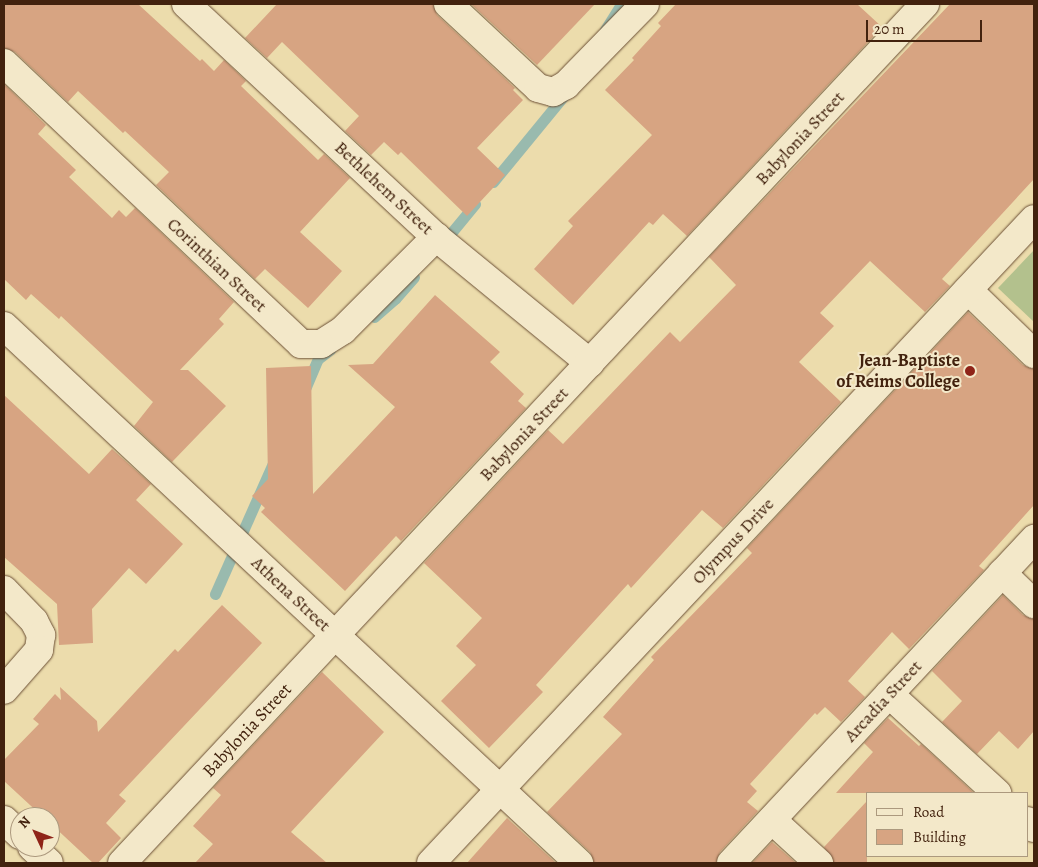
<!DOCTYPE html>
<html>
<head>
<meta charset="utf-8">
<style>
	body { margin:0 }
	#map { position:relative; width:1038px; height:867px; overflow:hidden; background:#ecdcac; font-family:Alegreya,serif }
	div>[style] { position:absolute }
	.green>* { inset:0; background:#b3c18d }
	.stream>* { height:11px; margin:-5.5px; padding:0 5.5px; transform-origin:5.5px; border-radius:5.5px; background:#99baae }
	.building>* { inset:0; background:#d7a482 }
	.roads { filter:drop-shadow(0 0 1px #6c5036) drop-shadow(0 0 1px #6c5036) }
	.minor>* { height:28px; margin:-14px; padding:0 14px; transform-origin:14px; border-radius:14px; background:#f3e8c9 }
	.dots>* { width:14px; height:14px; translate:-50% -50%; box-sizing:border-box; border:2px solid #f3e8c9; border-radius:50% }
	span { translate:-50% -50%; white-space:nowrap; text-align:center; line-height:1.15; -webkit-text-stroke:4px #f3e8c9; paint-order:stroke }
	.street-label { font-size:18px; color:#42220e }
	.poi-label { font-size:18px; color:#42220e; font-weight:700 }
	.right { translate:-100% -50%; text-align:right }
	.frame { position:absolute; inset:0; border:5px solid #42220e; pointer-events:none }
	.legend { position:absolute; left:866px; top:792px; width:162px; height:65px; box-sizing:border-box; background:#f3e8c9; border:1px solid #ac997e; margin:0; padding:6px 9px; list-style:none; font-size:15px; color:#42220e }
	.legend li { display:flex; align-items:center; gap:10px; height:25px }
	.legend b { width:25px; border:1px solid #ac997e }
	.north { position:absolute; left:10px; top:807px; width:50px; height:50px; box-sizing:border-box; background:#f3e8c9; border:1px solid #ac997e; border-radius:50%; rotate:313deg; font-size:14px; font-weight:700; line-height:20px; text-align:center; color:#42220e }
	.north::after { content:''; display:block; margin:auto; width:18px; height:22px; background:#8f2418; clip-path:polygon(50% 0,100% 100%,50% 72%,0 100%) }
	.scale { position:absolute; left:866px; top:20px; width:116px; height:22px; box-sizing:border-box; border:2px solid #42220e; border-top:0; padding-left:6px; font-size:15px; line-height:18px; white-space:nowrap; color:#42220e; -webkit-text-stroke:4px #f3e8c9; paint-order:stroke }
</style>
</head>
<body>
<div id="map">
	<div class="green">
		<div style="clip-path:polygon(1034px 250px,1034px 322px,998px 288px)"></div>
	</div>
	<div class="stream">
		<div style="left:605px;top:30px;width:31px;rotate:-58deg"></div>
		<div style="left:493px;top:182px;width:117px;rotate:-50.6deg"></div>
		<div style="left:442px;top:244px;width:52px;rotate:-50.5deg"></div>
		<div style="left:374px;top:317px;width:28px;rotate:-41deg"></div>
		<div style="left:395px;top:299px;width:29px;rotate:-49deg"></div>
		<div style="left:305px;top:389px;width:33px;rotate:-67deg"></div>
		<div style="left:318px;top:359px;width:16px;rotate:-38deg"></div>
		<div style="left:215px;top:594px;width:145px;rotate:-66.1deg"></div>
	</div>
	<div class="building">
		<div style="clip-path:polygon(4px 4px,138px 4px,200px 61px,202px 59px,214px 71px,224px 60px,246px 81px,241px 86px,318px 160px,324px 154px,350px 178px,300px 232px,342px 271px,308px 308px,265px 269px,255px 279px,156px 185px,169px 172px,125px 131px,123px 133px,78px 91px,68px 102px,15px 52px,4px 48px)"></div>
		<div style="clip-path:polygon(277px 4px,433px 4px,437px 15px,515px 88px,513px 90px,523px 100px,477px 148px,505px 175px,467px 216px,401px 152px,398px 155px,384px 142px,371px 155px,345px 131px,359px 116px,282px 42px,267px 58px,245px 38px)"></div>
		<div style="clip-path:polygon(471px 4px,595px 4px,537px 65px)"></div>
		<div style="clip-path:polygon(676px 4px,857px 4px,882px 27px,687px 236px,663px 214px,653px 225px,649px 222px,573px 305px,534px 269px,573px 226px,568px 221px,652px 135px,605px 90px,634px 60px,632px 58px,661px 26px,658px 23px)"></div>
		<div style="clip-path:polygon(950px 4px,1034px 4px,1034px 179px,942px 279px,950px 286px,925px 312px,870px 261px,820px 313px,834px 326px,799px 362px,841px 402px,723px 528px,702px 510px,631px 588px,628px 584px,536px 685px,543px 692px,489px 748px,441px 701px,476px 665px,456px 646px,482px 618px,424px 563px,548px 430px,563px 444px,670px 332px,680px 342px,736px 285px,709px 257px)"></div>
		<div style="clip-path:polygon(4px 84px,46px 125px,38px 134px,76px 170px,69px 177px,112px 218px,119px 210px,126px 217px,135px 208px,234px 302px,219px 319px,224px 324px,180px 370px,188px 370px,226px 406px,172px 462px,134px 426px,153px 402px,61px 316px,59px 319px,31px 294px,26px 300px,4px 279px)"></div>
		<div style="clip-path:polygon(435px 295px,500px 352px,490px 362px,524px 394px,518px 401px,526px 408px,401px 541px,396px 536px,345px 591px,261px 512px,265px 508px,252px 496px,268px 479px,266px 368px,311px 366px,313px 494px,395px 407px,348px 365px,373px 364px)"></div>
		<div style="clip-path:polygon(968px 312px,1023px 365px,1034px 369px,1034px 505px,979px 566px,984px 570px,909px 649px,892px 632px,848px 681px,865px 697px,841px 722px,825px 707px,817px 715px,815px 713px,750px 784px,757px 791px,747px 802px,758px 811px,720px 852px,716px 863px,594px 863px,590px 852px,547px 812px,622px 734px,603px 717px,654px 660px,651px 657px,752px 553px,747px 548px)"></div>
		<div style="clip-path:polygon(4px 395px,89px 474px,112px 449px,151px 484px,136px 500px,183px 544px,146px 584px,129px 568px,92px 609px,93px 643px,59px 645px,57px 604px,4px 557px)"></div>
		<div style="clip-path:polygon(1003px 595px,1023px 615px,1034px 619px,1034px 731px,1018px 749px,999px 731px,977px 754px,942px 722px,962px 701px,932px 671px)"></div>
		<div style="clip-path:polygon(222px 605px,262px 643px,119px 795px,126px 801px,106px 823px,121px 838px,98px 863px,93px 863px,50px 823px,50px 817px,43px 817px,4px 781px,4px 760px,39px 724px,33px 719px,55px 694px,61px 700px,60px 687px,97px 721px,98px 732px,175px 649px,178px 652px)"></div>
		<div style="clip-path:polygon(322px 672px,384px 732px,291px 832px,327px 863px,195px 863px,213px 844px,193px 826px,221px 795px,213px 788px)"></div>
		<div style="clip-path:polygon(888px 718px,919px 746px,921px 744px,974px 793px,836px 793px,873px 752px,864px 743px)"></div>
		<div style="clip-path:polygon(867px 801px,867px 863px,834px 863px,824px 847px)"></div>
		<div style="clip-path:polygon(507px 818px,556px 863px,467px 863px)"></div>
		<div style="clip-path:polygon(772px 842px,796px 863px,752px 863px)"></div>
	</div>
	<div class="roads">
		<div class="minor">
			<div style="left:186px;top:4px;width:342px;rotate:43deg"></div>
			<div style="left:436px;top:237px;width:199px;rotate:39.3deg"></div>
			<div style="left:448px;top:4px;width:123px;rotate:43deg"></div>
			<div style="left:538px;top:88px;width:16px;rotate:15deg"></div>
			<div style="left:553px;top:92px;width:15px;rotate:-28deg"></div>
			<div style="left:566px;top:85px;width:113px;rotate:-45.7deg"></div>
			<div style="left:4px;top:63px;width:409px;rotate:43.4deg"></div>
			<div style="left:301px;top:344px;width:20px"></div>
			<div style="left:321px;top:344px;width:26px;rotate:-32deg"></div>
			<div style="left:343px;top:330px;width:132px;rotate:-45deg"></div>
			<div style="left:968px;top:290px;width:92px;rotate:44.1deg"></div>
			<div style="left:4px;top:326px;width:787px;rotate:43.04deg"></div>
			<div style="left:1002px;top:573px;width:45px;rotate:44.1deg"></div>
			<div style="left:4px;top:590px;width:43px;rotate:45.9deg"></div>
			<div style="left:34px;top:621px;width:16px;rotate:63deg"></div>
			<div style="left:41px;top:635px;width:15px;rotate:98deg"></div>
			<div style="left:39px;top:650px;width:53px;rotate:131.2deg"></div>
			<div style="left:889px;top:694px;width:147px;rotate:42.5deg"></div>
			<div style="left:4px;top:820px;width:22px;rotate:43deg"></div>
			<div style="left:772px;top:820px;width:64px;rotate:42.5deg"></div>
			<div style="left:1027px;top:821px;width:10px;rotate:45deg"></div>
			<div style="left:32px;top:847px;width:23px;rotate:43deg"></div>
			<div style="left:122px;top:863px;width:1176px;rotate:-46.93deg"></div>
			<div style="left:431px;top:863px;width:882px;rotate:-46.88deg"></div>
			<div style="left:731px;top:863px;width:444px;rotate:-46.9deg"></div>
		</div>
	</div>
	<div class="dots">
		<div style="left:970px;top:371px;background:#8f2418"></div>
	</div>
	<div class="street-label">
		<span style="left:800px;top:138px;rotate:-47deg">Babylonia Street</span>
		<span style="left:384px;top:188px;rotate:43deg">Bethlehem Street</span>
		<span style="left:217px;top:265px;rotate:43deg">Corinthian Street</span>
		<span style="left:524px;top:434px;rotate:-47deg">Babylonia Street</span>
		<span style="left:733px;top:541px;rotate:-47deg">Olympus Drive</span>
		<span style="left:291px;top:594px;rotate:43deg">Athena Street</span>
		<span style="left:883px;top:701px;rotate:-47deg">Arcadia Street</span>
		<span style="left:247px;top:730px;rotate:-47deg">Babylonia Street</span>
	</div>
	<div class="poi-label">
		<span class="right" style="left:960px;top:371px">Jean-Baptiste<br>of Reims College</span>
	</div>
	<div class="frame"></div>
	<ul class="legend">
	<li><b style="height:6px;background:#f3e8c9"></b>Road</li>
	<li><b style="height:14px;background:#d7a482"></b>Building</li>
	</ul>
	<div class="north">N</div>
	<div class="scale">20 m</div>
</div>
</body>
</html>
